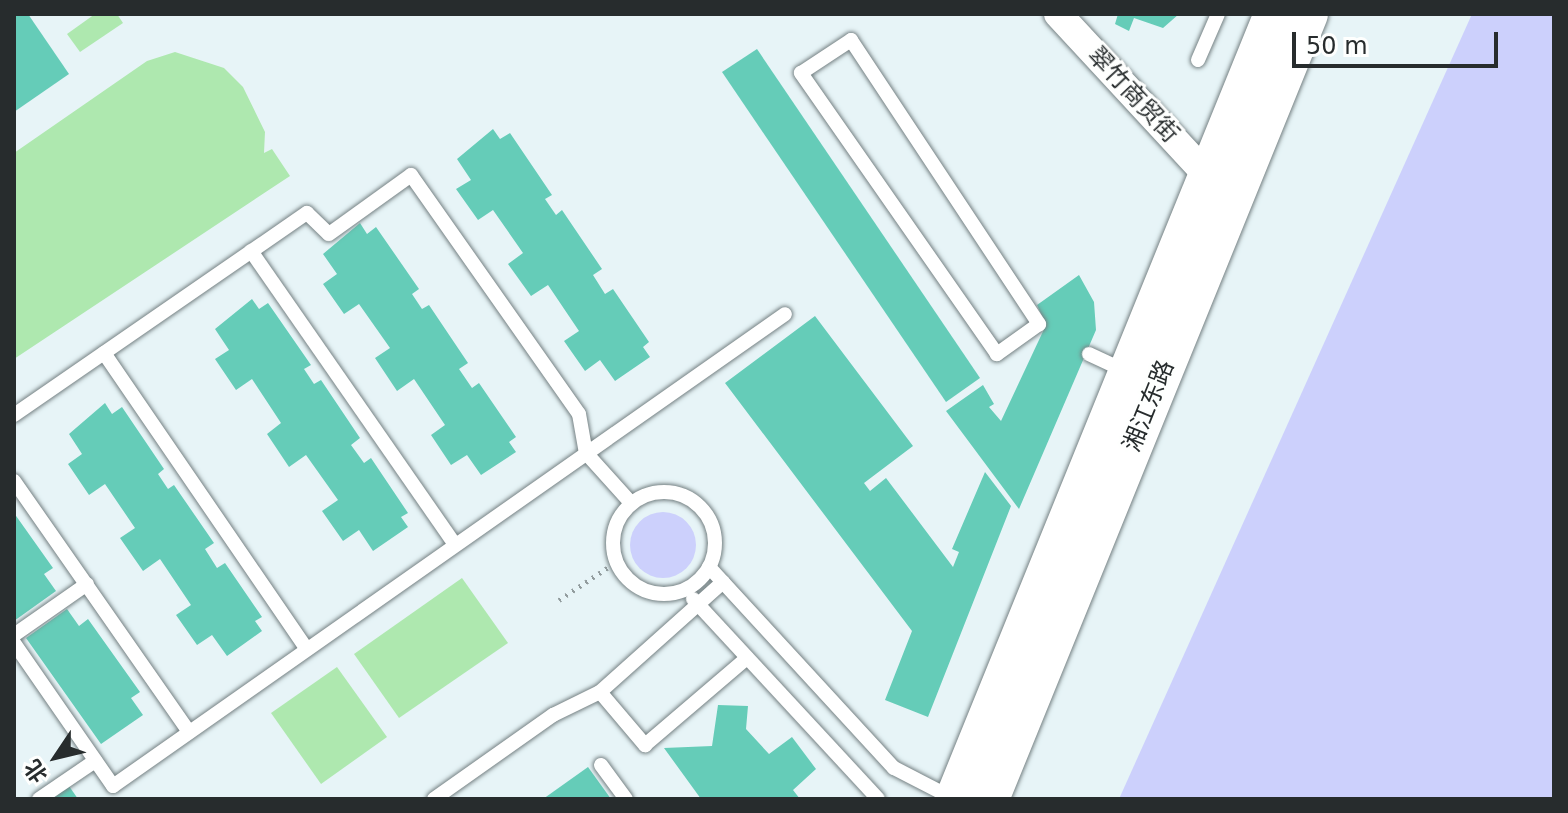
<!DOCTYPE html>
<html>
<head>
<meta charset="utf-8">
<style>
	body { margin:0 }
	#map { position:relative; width:1568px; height:813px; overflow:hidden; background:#e7f4f7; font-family:"DejaVu Sans","Noto Sans SC",sans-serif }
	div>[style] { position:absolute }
	.green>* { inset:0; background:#aee8af }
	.water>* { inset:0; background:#ccd0fc }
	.round { border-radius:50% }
	.building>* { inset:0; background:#65ccb8 }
	.path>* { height:5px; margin-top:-2.5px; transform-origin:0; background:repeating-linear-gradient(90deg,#929c9e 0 2px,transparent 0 8px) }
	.roads { filter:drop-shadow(0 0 2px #758183) drop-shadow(0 0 2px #758183) }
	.lane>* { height:14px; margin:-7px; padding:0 7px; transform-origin:7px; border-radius:7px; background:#fff }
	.lane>.ring { margin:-7px; padding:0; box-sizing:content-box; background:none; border:14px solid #fff; border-radius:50% }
	.street>* { height:28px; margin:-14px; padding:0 14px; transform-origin:14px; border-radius:14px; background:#fff }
	.secondary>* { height:40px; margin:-20px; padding:0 20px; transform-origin:20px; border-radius:20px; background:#fff }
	span { translate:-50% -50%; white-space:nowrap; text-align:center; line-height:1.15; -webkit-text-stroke:6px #fefffe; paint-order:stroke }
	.street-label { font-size:24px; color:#272c2d }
	.frame { position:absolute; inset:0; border:16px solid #272c2d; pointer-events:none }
	.north { position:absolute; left:16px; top:717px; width:80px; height:80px; -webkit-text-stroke:6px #fefffe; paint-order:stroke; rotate:235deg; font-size:22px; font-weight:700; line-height:32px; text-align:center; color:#272c2d }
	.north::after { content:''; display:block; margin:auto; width:28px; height:36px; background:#272c2d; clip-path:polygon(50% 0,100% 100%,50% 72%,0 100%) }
	.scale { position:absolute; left:1292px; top:32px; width:206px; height:36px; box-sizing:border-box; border:4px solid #272c2d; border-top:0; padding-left:10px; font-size:24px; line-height:28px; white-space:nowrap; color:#272c2d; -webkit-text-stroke:6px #fefffe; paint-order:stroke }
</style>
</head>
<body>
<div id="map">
	<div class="green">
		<div style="clip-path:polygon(95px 14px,117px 14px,123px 23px,80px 52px,67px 34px)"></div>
		<div style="clip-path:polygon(175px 52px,224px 68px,243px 87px,265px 132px,264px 153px,272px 149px,290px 176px,14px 359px,14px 153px,147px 61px)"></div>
		<div style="clip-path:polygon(462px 578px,508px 643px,399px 718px,354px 654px)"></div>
		<div style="clip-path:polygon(337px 667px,387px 737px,321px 784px,271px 713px)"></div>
	</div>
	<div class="water">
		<div style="clip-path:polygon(1472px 14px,1554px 14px,1554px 799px,1119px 799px)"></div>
		<div class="round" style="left:630px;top:512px;width:66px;height:66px"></div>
	</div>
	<div class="building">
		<div style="clip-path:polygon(14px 14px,28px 14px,69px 74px,14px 112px)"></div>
		<div style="clip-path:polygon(1118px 14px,1179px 14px,1163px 28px,1134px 18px,1129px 31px,1115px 24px)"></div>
		<div style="clip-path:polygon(757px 49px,980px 378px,946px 402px,722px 72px)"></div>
		<div style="clip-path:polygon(493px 129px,500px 139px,510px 133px,552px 195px,545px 199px,556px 215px,562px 210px,602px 269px,593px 275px,605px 294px,613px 289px,649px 342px,643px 347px,650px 357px,615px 381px,600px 360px,585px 371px,564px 341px,579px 331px,548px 285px,531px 296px,508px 264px,523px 253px,493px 210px,478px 220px,456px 189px,471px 180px,457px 159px)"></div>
		<div style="clip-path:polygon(360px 223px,367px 234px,376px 227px,419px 289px,412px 294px,422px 309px,429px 305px,468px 363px,459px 369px,472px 388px,479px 383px,516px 437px,509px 442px,516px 452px,481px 475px,467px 455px,451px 465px,431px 435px,445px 425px,414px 379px,397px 391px,375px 358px,390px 348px,359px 304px,344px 314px,323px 284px,337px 274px,323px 254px)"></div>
		<div style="clip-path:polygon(1079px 275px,1094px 302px,1096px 330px,1019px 509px,946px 411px,983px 385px,994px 404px,989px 407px,1001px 421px,1046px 325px,1037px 305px)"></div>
		<div style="clip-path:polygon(252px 299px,259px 309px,268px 303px,311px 365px,304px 369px,314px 384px,321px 380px,360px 438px,351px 445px,364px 463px,371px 458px,408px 513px,401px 517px,408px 527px,373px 551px,359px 530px,343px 541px,322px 511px,338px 500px,306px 455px,289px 467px,267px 434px,281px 423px,252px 379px,236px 390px,215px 359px,229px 350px,215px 329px)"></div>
		<div style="clip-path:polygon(815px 316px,913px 446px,864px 483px,870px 491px,886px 478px,953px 567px,959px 552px,952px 549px,985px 472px,1011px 506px,928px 717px,885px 700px,912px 631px,725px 383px)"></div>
		<div style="clip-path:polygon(105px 403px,112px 414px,122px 407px,164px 469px,158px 474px,168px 489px,174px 485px,214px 543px,205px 549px,217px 568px,225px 563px,262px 617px,255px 621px,262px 631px,227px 656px,212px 635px,197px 645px,176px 615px,191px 605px,160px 559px,143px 571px,120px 538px,135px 528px,105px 484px,89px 495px,68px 464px,82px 454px,69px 434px)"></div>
		<div style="clip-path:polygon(14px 513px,53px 568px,44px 574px,56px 591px,14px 621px)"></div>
		<div style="clip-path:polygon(67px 609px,79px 626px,88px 619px,140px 692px,131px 698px,143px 715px,101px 744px,26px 638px)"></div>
		<div style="clip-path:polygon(718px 705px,748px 706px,746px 729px,769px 754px,792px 737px,816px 769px,793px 790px,800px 799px,701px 799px,664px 748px,712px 746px)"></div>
		<div style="clip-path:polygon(588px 767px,611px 799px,543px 799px)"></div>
		<div style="clip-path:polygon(69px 786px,78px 799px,50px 799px)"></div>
	</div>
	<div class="path">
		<div style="left:559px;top:600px;width:69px;rotate:-33.7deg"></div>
	</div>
	<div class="roads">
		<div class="lane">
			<div style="left:851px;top:40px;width:341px;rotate:56.5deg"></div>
			<div style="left:1039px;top:324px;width:52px;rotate:144.5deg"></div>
			<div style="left:997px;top:354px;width:343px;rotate:-124.9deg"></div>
			<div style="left:801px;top:73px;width:60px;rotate:-33.4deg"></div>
			<div style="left:1198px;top:60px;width:50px;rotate:-66.5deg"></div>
			<div style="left:251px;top:251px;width:357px;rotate:55.2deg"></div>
			<div style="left:104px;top:353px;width:359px;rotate:55.6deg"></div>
			<div style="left:1089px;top:354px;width:40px;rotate:25deg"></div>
			<div style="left:14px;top:415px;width:356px;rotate:-34.6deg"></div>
			<div style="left:307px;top:213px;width:30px;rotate:44deg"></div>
			<div style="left:329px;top:234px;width:101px;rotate:-35.7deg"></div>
			<div style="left:411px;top:175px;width:292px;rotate:54.9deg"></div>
			<div style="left:579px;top:414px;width:40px;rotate:80deg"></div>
			<div style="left:586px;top:453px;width:67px;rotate:48deg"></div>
			<div style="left:14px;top:481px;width:306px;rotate:55.1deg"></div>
			<div class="ring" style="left:613px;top:492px;width:88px;height:88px"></div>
			<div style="left:709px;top:567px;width:273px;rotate:47.4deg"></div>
			<div style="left:894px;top:768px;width:68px;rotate:27.3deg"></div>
			<div style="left:723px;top:582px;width:165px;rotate:138.2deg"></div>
			<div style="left:600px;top:692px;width:70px;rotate:49.7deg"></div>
			<div style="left:645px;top:745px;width:134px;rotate:-40.5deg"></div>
			<div style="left:693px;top:599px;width:272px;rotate:47.2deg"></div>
			<div style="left:14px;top:635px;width:89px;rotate:-34.9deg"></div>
			<div style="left:14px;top:643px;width:174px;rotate:55.3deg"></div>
			<div style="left:113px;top:786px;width:821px;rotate:-35.08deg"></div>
			<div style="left:601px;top:765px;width:42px;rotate:53.7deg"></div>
			<div style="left:39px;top:799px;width:68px;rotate:-34.2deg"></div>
			<div style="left:434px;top:799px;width:146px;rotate:-35.2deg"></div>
			<div style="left:553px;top:715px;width:52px;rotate:-26.1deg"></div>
		</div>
		<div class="street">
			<div style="left:1058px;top:14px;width:221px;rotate:47.2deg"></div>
		</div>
		<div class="secondary">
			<div style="left:955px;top:799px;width:847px;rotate:-67.88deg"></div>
			<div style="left:989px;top:799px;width:847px;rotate:-67.88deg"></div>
		</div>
	</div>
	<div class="street-label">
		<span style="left:1133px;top:95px;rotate:47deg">翠竹商贸街</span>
		<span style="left:1149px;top:406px;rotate:-68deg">湘江东路</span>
	</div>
	<div class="frame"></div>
	<div class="north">北</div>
	<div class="scale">50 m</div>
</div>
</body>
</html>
